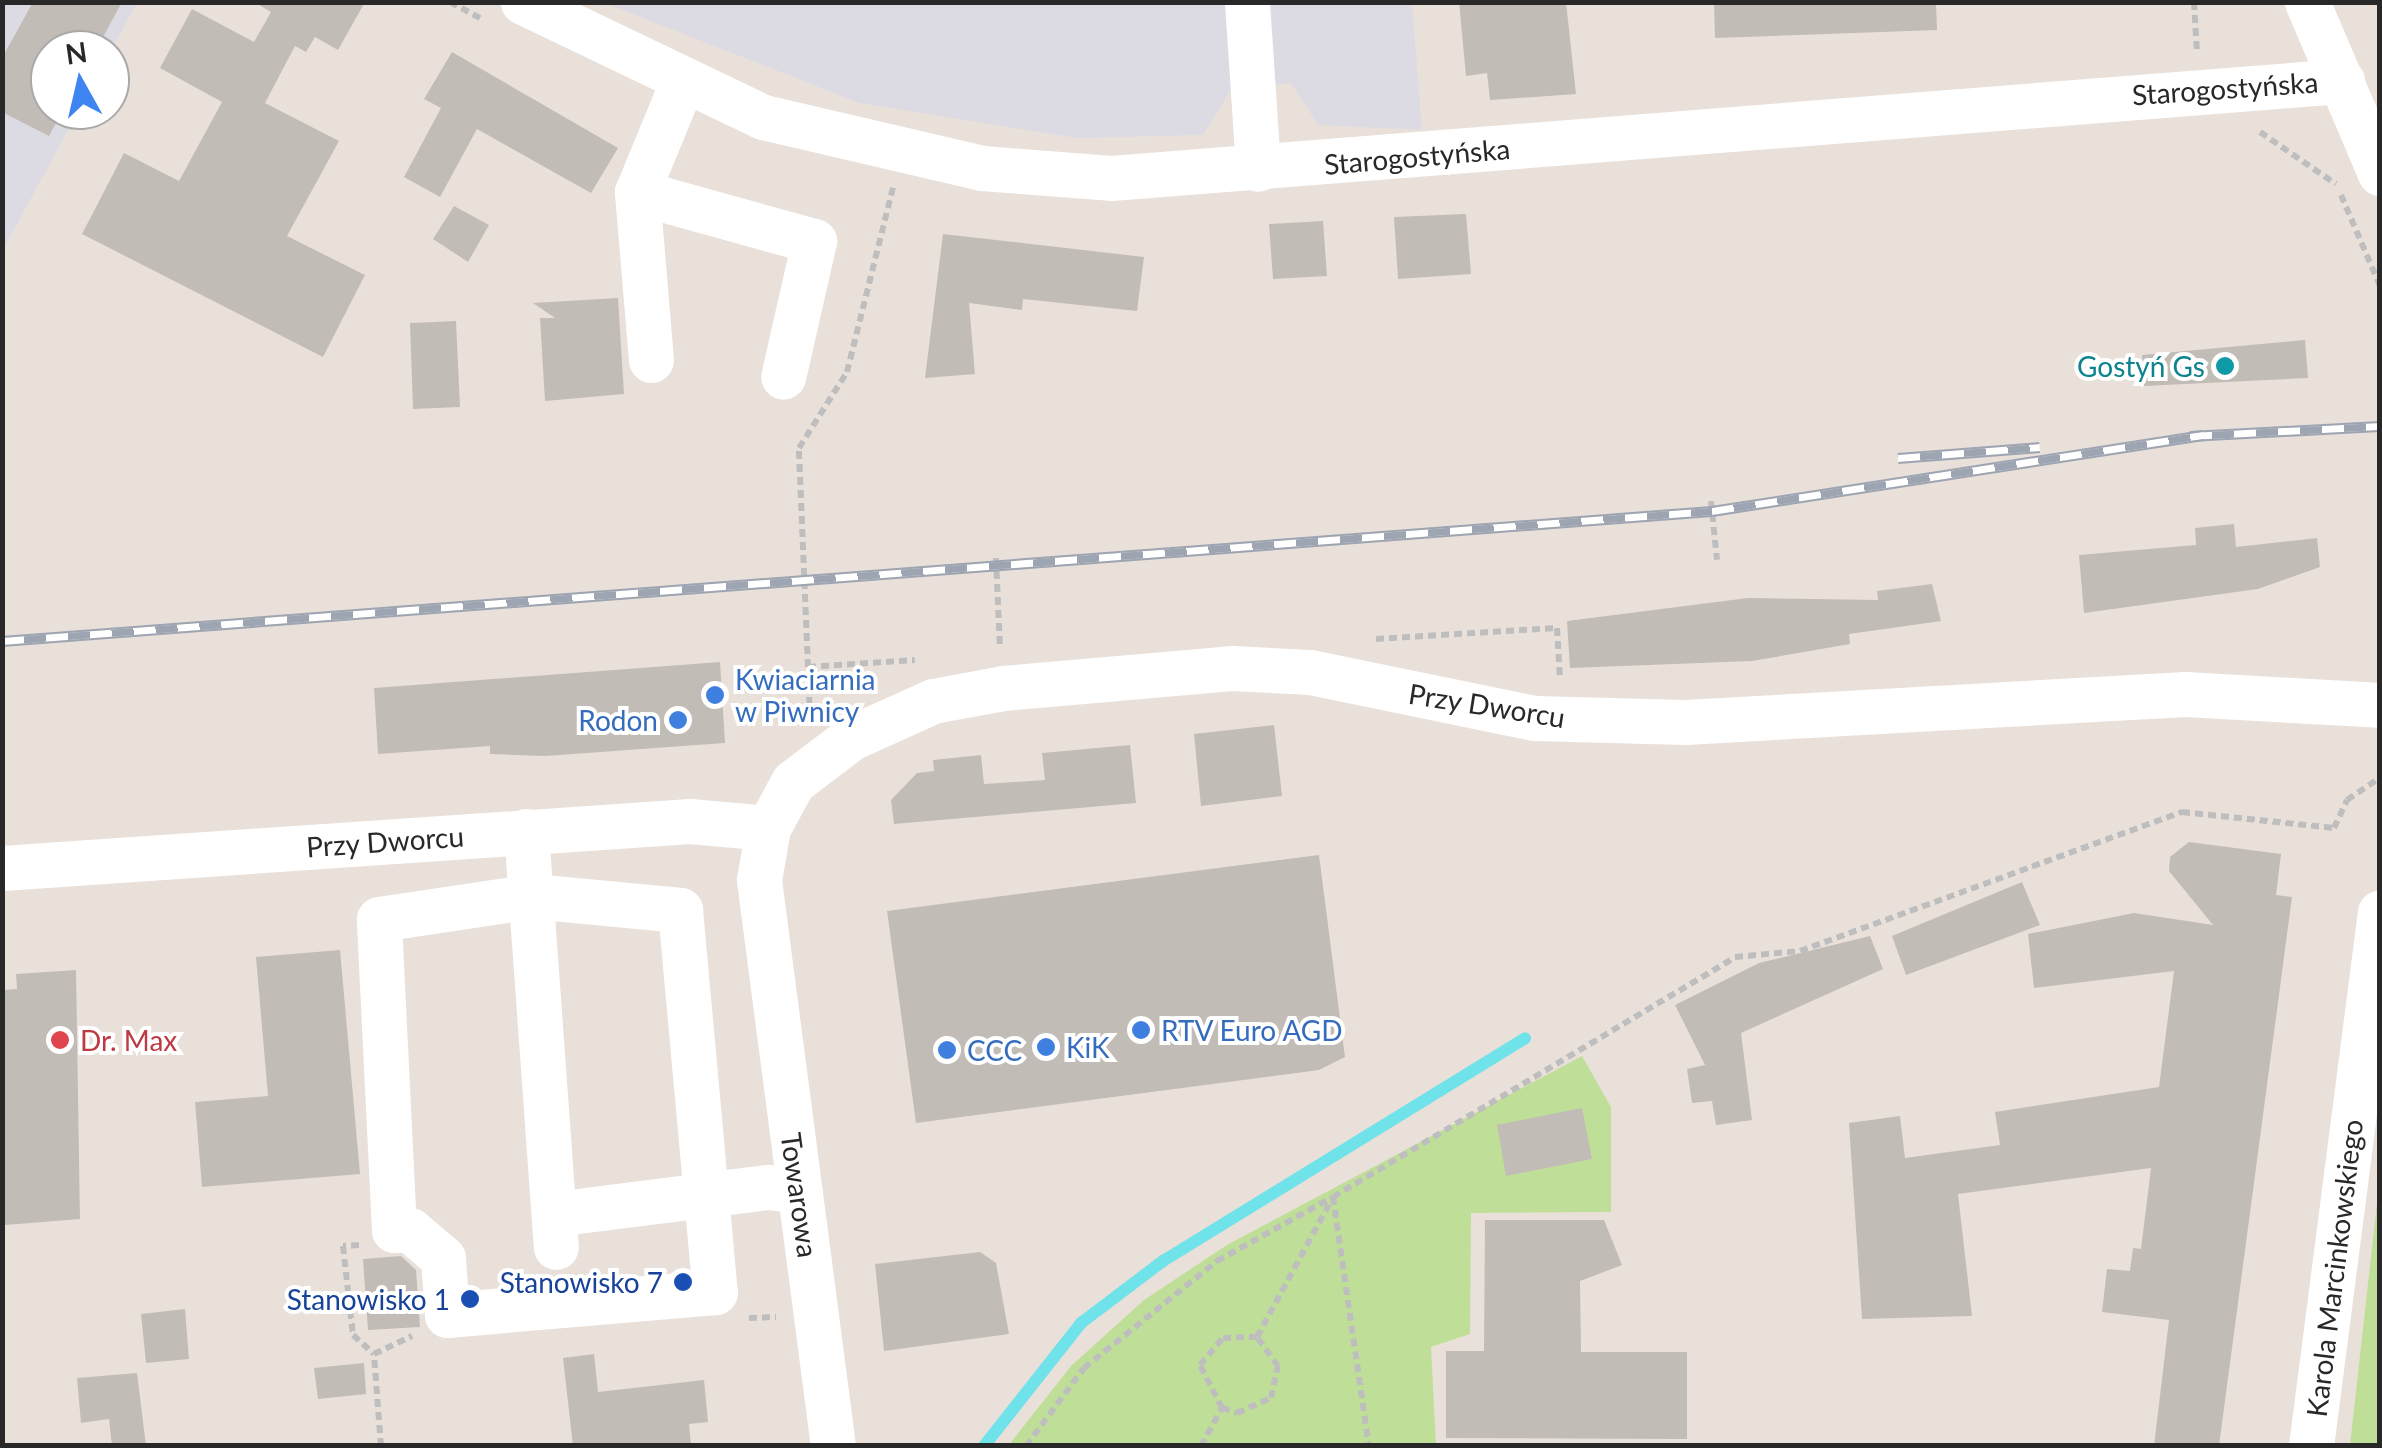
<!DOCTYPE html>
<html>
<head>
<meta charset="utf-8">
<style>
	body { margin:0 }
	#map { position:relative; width:2382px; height:1448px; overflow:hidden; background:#eae0da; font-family:Lato,sans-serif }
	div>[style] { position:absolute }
	.industrial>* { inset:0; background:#dcdbe3 }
	.green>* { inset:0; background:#bfdf98 }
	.stream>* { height:12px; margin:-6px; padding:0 6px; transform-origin:6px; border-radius:6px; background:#70e2e9 }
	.building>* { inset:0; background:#c2bcb6 }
	.path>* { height:6px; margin-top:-3px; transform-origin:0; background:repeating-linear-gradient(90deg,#bebebe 0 8px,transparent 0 13px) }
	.minor>* { height:45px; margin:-22.5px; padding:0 22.5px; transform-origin:22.5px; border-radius:22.5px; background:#fff }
	.rail>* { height:11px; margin-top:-5.5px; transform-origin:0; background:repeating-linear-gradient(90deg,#fff 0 22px,#9ea5b2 0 44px); box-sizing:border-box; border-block:2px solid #9ea5b2 }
	.dots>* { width:28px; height:28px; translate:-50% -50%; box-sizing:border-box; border:5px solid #fff; border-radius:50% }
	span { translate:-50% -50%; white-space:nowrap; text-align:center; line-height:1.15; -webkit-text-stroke:8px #fff; paint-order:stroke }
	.street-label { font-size:28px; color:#282828 }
	.culture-label { font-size:28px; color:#0d838f }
	.right { translate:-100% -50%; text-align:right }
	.shop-label { font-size:28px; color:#366cbe }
	.left { translate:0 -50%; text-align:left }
	.health-label { font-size:28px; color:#be3a42 }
	.transit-label { font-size:28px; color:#164399 }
	.frame { position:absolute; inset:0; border:5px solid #282828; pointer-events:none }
	.north { position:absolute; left:30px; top:30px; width:100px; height:100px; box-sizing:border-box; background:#fff; border:2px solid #a9a9a9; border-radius:50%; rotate:352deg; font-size:28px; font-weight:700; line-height:40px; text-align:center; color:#282828 }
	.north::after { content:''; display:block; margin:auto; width:35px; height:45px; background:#3f85f2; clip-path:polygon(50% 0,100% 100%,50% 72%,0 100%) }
</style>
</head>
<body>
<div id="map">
	<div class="industrial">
		<div style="clip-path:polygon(3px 3px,137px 3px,110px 52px,50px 50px,50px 110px,79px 110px,3px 250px)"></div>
		<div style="clip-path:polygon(605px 3px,1412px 3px,1422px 130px,1318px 125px,1291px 83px,1230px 91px,1203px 135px,1077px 138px,859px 103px)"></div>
	</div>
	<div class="green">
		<div style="clip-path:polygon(1582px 1056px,1611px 1107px,1611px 1212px,1471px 1213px,1470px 1334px,1431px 1347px,1436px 1445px,1008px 1446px,1071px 1366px,1144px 1300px,1227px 1245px)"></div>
		<div style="clip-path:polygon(2379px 1185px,2379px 1445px,2350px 1445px)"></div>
	</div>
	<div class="stream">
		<div style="left:984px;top:1446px;width:157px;rotate:-51.7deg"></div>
		<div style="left:1081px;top:1323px;width:103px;rotate:-37.1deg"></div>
		<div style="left:1163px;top:1261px;width:425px;rotate:-31.6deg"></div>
	</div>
	<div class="building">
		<div style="clip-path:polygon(33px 2px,122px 2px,96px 50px,50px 50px,50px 110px,63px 110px,49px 136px,2px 112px,2px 58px)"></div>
		<div style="clip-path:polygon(254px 2px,365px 2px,338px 50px,315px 37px,306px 52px,295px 46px,265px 103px,339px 141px,287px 236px,365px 275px,323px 357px,82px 234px,124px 153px,179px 181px,222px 102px,160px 68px,192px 9px,254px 42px,271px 12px)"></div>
		<div style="clip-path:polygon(1459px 2px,1566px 2px,1576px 94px,1490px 100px,1487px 73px,1466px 76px)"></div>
		<div style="clip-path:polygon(1714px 2px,1936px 2px,1937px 30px,1715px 38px)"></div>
		<div style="clip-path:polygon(452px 52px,618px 148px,591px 193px,477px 129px,440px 197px,404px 177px,441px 108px,424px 99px)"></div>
		<div style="clip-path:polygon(454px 206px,489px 225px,468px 262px,433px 239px)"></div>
		<div style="clip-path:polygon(1466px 214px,1471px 274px,1398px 279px,1394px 217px)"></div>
		<div style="clip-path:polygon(1323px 221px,1327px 276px,1273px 279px,1269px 224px)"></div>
		<div style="clip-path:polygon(943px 234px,1144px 257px,1137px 311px,1023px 299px,1022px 310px,969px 303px,975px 374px,925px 378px)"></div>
		<div style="clip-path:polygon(618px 298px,624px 394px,545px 401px,540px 318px,555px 318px,533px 303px)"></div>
		<div style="clip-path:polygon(456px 321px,460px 407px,413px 409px,410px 323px)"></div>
		<div style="clip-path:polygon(2305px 340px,2308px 378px,2144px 386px,2142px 355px)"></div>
		<div style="clip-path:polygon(2234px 524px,2236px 547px,2317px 538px,2320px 567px,2258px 589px,2084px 613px,2079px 555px,2196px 545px,2195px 528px)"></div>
		<div style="clip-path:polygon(1932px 584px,1941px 621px,1849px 634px,1850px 644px,1752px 661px,1570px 668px,1567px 621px,1748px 598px,1878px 600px,1877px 591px)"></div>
		<div style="clip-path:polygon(720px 662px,725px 743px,545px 756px,490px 754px,490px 746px,378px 754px,374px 688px)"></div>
		<div style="clip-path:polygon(1274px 725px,1282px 796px,1201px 806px,1194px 734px)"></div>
		<div style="clip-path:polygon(1130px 745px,1136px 803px,894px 824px,891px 800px,917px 773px,934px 771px,933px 760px,981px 755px,984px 784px,1045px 780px,1042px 753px)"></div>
		<div style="clip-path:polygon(2189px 842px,2281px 854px,2276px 895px,2292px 897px,2219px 1446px,2154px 1446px,2169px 1320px,2102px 1312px,2107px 1269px,2130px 1271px,2133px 1248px,2141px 1249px,2151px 1168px,1958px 1194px,1972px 1316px,1862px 1319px,1849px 1123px,1900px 1116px,1905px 1158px,2000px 1145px,1995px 1112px,2159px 1087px,2174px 971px,2034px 988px,2028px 934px,2134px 913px,2213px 925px,2169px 871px,2170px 857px)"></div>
		<div style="clip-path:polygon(1319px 855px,1345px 1057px,1319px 1070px,916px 1123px,887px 911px)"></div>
		<div style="clip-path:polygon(2022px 882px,2040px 925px,1906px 975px,1892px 936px)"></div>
		<div style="clip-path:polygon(1870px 936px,1883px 969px,1741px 1033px,1752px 1120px,1716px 1125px,1712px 1101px,1692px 1103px,1687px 1069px,1705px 1065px,1675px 1005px,1759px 963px)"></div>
		<div style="clip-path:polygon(340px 950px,360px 1174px,202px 1187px,195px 1102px,268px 1096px,256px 957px)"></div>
		<div style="clip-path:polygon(76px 970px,80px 1219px,5px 1225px,2px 990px,17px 989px,16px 974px)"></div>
		<div style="clip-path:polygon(1582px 1108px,1592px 1159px,1506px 1176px,1497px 1125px)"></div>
		<div style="clip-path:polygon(1485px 1220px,1604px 1220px,1622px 1265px,1580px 1281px,1581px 1352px,1687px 1352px,1687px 1439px,1446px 1438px,1446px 1351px,1484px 1351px)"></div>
		<div style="clip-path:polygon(980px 1252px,996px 1263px,1009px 1334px,884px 1351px,875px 1264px)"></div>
		<div style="clip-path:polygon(401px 1256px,416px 1270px,420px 1327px,368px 1330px,363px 1259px)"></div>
		<div style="clip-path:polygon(185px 1309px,189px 1359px,146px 1363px,141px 1314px)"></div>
		<div style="clip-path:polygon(594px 1354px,598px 1392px,704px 1380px,708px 1422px,689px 1424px,691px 1446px,573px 1446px,563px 1358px)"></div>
		<div style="clip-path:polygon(364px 1363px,366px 1394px,318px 1399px,314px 1368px)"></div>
		<div style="clip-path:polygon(137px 1373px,146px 1446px,112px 1446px,109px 1419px,81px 1423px,77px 1378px)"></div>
	</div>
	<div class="path">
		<div style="left:450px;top:2px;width:38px;rotate:28deg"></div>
		<div style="left:2194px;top:2px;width:51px;rotate:86.6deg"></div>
		<div style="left:2260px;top:132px;width:92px;rotate:34.4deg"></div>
		<div style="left:2341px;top:195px;width:99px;rotate:66.8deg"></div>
		<div style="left:1711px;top:501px;width:59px;rotate:84.2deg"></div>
		<div style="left:996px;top:558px;width:90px;rotate:87.5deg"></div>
		<div style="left:1376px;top:639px;width:181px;rotate:-3.5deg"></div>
		<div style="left:1557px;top:628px;width:52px;rotate:86.7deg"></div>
		<div style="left:808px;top:667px;width:219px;rotate:-92.4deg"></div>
		<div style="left:799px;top:448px;width:90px;rotate:-57.7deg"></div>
		<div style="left:847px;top:372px;width:190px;rotate:-76deg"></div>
		<div style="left:810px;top:718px;width:51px;rotate:-92.2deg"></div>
		<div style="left:808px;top:667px;width:107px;rotate:-3.7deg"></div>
		<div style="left:359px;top:1245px;width:16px;rotate:176deg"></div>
		<div style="left:343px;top:1246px;width:90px;rotate:83.6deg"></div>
		<div style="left:353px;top:1335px;width:28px;rotate:42deg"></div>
		<div style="left:749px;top:1318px;width:27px;rotate:-2deg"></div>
		<div style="left:1222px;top:1408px;width:16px;rotate:18deg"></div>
		<div style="left:1237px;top:1413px;width:37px;rotate:-24deg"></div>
		<div style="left:1271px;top:1398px;width:33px;rotate:-78deg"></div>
		<div style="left:1278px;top:1366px;width:36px;rotate:-126deg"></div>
		<div style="left:1257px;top:1337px;width:159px;rotate:-61.5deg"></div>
		<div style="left:1333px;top:1197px;width:468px;rotate:-30.8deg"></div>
		<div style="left:1735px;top:957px;width:65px;rotate:-5.3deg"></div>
		<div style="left:1800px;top:951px;width:407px;rotate:-20deg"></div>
		<div style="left:2182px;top:812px;width:153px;rotate:6deg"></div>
		<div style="left:2334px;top:828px;width:31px;rotate:-65deg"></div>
		<div style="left:2347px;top:800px;width:40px;rotate:-34deg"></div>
		<div style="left:381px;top:1446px;width:92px;rotate:-94.4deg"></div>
		<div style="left:374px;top:1354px;width:42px;rotate:-25.3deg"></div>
		<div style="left:1026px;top:1446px;width:97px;rotate:-53.4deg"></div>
		<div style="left:1084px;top:1368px;width:171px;rotate:-38.8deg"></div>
		<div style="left:1217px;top:1261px;width:132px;rotate:-28.9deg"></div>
		<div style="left:1333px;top:1197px;width:252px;rotate:81.8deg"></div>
		<div style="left:1201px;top:1446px;width:43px;rotate:-61.1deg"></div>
		<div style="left:1222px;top:1408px;width:48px;rotate:-117.1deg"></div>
		<div style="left:1200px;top:1365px;width:35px;rotate:-50deg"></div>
		<div style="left:1223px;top:1338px;width:34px;rotate:-2deg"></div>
	</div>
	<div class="minor">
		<div style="left:523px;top:2px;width:266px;rotate:25.6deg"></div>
		<div style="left:763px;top:117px;width:225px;rotate:13.1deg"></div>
		<div style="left:982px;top:168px;width:129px;rotate:4.4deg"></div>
		<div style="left:1111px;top:178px;width:1235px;rotate:-4.51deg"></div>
		<div style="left:1247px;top:2px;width:167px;rotate:86.2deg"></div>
		<div style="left:2307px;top:2px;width:186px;rotate:66.9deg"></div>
		<div style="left:637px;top:192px;width:184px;rotate:15.5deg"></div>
		<div style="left:814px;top:241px;width:139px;rotate:102.8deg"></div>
		<div style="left:651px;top:360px;width:169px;rotate:-94.8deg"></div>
		<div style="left:637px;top:192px;width:118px;rotate:-67.6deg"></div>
		<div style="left:526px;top:831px;width:417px;rotate:85.9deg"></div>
		<div style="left:2px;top:868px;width:690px;rotate:-3.91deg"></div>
		<div style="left:690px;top:821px;width:78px;rotate:5.1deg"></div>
		<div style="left:532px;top:896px;width:149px;rotate:5.4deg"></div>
		<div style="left:680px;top:910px;width:384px;rotate:84.8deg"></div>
		<div style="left:715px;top:1292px;width:269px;rotate:175.1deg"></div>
		<div style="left:447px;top:1315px;width:57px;rotate:-94deg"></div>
		<div style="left:443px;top:1258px;width:43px;rotate:-139.7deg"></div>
		<div style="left:410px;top:1230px;width:16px;rotate:180deg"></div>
		<div style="left:394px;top:1230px;width:311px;rotate:-92.8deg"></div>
		<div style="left:379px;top:919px;width:155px;rotate:-8.5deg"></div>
		<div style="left:554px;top:1214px;width:216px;rotate:-7.2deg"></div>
		<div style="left:768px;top:1187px;width:32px;rotate:7deg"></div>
		<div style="left:833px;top:1446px;width:571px;rotate:-97.45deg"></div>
		<div style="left:759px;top:880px;width:53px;rotate:-80.2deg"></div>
		<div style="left:768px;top:828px;width:52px;rotate:-61.5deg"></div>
		<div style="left:793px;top:782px;width:73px;rotate:-37.2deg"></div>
		<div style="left:851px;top:738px;width:90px;rotate:-24.3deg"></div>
		<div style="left:933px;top:701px;width:71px;rotate:-10.5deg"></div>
		<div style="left:1003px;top:688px;width:229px;rotate:-5deg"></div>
		<div style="left:1231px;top:668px;width:79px;rotate:2.9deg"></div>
		<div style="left:1310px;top:672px;width:230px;rotate:11.6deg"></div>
		<div style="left:1535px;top:718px;width:150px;rotate:1.5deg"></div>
		<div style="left:1685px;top:722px;width:501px;rotate:-3.21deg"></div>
		<div style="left:2185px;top:694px;width:195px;rotate:3.2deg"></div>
		<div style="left:2311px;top:1446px;width:538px;rotate:-82.64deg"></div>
	</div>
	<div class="rail">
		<div style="left:2190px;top:436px;width:190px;rotate:-3deg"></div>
		<div style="left:1898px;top:458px;width:142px;rotate:-4.4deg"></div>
		<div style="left:2px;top:641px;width:1715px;rotate:-4.35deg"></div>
		<div style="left:1712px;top:511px;width:497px;rotate:-8.8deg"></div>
	</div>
	<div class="dots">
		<div style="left:2225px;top:366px;background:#0f9aa8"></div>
		<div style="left:715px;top:695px;background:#3f7fe0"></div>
		<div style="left:678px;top:720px;background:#3f7fe0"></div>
		<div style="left:1141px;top:1030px;background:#3f7fe0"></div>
		<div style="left:60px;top:1040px;background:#e0444e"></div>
		<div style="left:1046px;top:1047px;background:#3f7fe0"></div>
		<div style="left:947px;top:1050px;background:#3f7fe0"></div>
		<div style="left:683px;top:1282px;background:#1a4fb4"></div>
		<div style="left:470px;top:1299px;background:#1a4fb4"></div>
	</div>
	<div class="street-label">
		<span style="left:2225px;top:88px;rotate:-4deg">Starogostyńska</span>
		<span style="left:1417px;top:156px;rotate:-5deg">Starogostyńska</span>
		<span style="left:1487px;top:705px;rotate:9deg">Przy Dworcu</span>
		<span style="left:385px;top:841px;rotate:-4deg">Przy Dworcu</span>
		<span style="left:800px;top:1195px;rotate:82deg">Towarowa</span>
		<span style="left:2334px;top:1268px;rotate:-83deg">Karola Marcinkowskiego</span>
	</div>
	<div class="culture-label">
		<span class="right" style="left:2205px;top:366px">Gostyń Gs</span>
	</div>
	<div class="shop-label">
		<span class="left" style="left:735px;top:695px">Kwiaciarnia<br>w Piwnicy</span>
		<span class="right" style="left:658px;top:720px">Rodon</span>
		<span class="left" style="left:1161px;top:1030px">RTV Euro AGD</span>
		<span class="left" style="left:1066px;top:1047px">KiK</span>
		<span class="left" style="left:967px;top:1050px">CCC</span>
	</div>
	<div class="health-label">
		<span class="left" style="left:80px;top:1040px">Dr. Max</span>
	</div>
	<div class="transit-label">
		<span class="right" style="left:663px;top:1282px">Stanowisko 7</span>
		<span class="right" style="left:450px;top:1299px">Stanowisko 1</span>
	</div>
	<div class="frame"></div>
	<div class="north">N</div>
</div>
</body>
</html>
